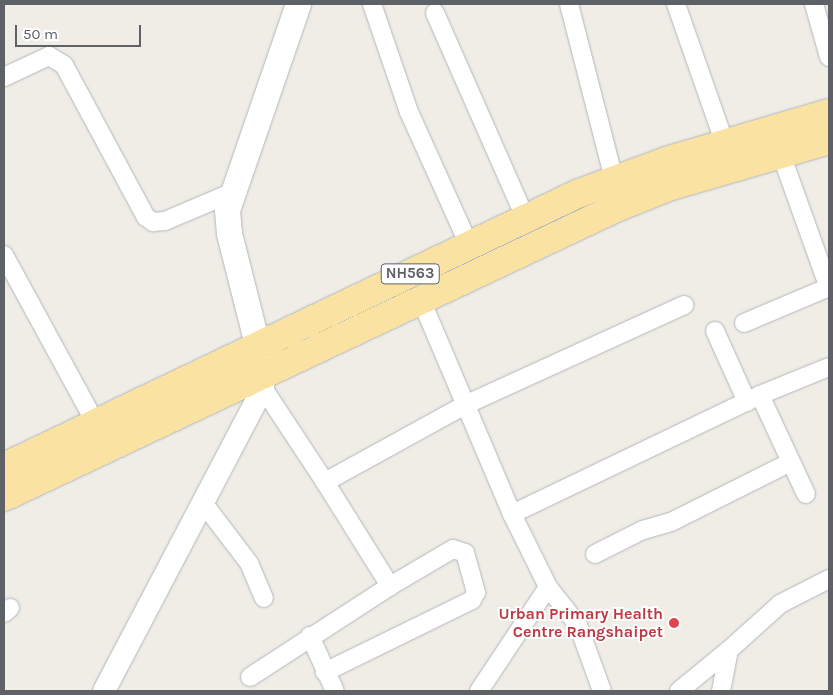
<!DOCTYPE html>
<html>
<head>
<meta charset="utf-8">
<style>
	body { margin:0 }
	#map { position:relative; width:833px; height:695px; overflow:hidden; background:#efede6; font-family:Karla,sans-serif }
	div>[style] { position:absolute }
	.roads { filter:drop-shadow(0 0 1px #b3b7ba) drop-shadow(0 0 1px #b3b7ba) }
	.minor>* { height:18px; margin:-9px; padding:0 9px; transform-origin:9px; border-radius:9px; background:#fff }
	.tertiary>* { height:22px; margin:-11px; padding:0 11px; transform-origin:11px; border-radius:11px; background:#fff }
	.secondary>* { height:25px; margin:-12.5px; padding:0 12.5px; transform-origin:12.5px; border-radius:12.5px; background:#fff }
	.trunk>* { height:28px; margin:-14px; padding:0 14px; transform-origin:14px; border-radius:14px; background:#fae2a2 }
	.dots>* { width:14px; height:14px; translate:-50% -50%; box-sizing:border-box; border:2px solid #fff; border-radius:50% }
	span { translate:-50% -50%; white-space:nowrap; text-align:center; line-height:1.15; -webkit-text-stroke:4px #fff; paint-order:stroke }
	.shield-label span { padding:1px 4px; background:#fff; border:1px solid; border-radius:4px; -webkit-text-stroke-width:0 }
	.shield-label { font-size:15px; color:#5e6266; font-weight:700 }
	.health-label { font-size:16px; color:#be3a42; font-weight:700 }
	.right { translate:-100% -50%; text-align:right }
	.frame { position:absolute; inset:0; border:5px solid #5e6266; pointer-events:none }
	.scale { position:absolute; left:15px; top:25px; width:126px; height:22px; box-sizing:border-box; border:2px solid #5e6266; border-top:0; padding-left:6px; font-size:15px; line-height:18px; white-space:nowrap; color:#5e6266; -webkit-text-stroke:4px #fff; paint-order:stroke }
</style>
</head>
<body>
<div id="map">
	<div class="roads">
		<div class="minor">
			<div style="left:372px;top:4px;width:114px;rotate:71.1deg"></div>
			<div style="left:409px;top:112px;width:146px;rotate:65.7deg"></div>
			<div style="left:569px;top:4px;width:181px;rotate:75.6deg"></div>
			<div style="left:676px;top:4px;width:148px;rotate:70.7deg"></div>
			<div style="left:814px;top:4px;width:55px;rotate:74.2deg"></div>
			<div style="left:435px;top:13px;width:223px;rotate:66.2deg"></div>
			<div style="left:4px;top:77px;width:50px;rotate:-25deg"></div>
			<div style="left:49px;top:56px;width:17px;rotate:31deg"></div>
			<div style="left:64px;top:65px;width:173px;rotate:61.7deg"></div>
			<div style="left:146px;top:217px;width:9px;rotate:36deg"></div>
			<div style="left:153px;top:222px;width:12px;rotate:-5deg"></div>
			<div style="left:165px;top:221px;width:72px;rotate:-23deg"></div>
			<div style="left:781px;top:154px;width:142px;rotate:70.3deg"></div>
			<div style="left:4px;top:255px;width:190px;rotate:61.4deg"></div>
			<div style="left:422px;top:302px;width:230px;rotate:67deg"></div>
			<div style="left:512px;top:514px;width:81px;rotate:63.7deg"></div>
			<div style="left:548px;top:587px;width:48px;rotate:51.7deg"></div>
			<div style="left:578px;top:625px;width:70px;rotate:70deg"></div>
			<div style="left:744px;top:323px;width:90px;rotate:-22.9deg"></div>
			<div style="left:715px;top:331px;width:78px;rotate:65.7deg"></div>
			<div style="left:263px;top:388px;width:113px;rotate:56.6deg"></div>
			<div style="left:325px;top:482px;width:160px;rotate:-28.8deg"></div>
			<div style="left:465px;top:405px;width:241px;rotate:-24.5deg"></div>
			<div style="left:760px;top:395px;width:109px;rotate:65.1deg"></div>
			<div style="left:325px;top:482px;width:123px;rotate:58deg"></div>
			<div style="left:390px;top:586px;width:73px;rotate:-30.4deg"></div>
			<div style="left:453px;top:549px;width:13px;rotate:18deg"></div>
			<div style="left:465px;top:553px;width:41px;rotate:74.2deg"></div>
			<div style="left:476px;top:592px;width:9px;rotate:117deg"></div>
			<div style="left:472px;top:600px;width:164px;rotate:153.9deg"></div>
			<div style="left:204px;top:504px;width:74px;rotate:52.7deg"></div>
			<div style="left:249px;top:563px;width:38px;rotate:67deg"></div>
			<div style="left:512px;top:514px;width:275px;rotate:-25.6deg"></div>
			<div style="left:760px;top:395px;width:74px;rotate:-22.1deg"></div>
			<div style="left:595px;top:554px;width:54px;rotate:-26.6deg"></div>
			<div style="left:643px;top:530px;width:29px;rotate:-16deg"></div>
			<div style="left:671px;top:522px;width:134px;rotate:-26.6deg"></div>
			<div style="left:4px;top:613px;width:8px;rotate:-40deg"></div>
			<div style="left:310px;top:636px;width:60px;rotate:65.6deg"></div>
			<div style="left:250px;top:677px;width:167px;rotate:-33deg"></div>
			<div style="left:479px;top:691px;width:125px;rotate:-56.4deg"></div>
			<div style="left:679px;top:691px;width:65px;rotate:-39.4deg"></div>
			<div style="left:721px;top:691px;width:42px;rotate:-79deg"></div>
			<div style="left:729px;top:650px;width:69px;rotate:-42deg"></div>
			<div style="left:780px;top:604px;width:55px;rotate:-27deg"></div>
		</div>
		<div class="tertiary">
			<div style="left:104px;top:691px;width:342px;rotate:-62.3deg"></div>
			<div style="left:263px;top:388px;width:10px;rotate:-96deg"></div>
		</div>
		<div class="secondary">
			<div style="left:262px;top:378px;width:30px;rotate:-98deg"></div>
			<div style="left:258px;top:348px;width:119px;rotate:-104.2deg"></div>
			<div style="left:229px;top:233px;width:23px;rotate:-95deg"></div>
			<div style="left:227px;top:210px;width:218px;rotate:-71deg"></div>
		</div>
		<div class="trunk">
			<div style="left:4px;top:467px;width:635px;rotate:-25.47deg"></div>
			<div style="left:577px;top:194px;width:95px;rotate:-20.3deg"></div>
			<div style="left:666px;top:161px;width:170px;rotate:-16.4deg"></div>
			<div style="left:4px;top:497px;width:677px;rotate:-25.28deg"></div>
			<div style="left:616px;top:208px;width:59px;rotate:-21.8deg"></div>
			<div style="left:671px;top:186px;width:165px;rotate:-16.2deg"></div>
		</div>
	</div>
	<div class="dots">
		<div style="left:674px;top:623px;background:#e0444e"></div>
	</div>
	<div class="shield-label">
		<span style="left:410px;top:274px">NH563</span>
	</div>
	<div class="health-label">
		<span class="right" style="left:663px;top:623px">Urban Primary Health<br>Centre Rangshaipet</span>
	</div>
	<div class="frame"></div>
	<div class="scale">50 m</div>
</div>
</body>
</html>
